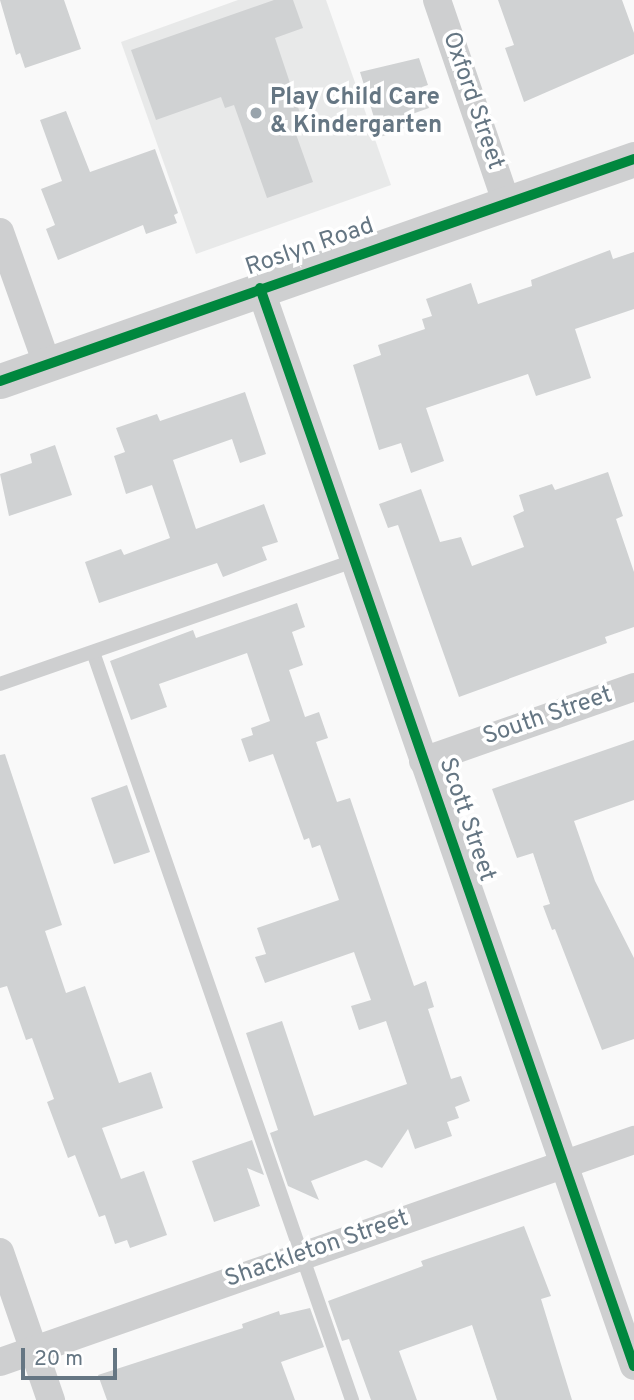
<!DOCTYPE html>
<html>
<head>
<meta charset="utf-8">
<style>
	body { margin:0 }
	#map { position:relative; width:634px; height:1400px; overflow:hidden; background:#f9f9f9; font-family:Overpass,sans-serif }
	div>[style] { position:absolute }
	.built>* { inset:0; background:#e8e9e9 }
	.building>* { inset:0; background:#d0d2d3 }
	.service>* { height:14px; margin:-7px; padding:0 7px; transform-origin:7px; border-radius:7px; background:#cecfd0 }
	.minor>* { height:28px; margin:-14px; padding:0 14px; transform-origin:14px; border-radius:14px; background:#cecfd0 }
	.tertiary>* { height:35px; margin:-17.5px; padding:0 17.5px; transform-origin:17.5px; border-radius:17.5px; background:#cecfd0 }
	.cycleway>* { height:10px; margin:-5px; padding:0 5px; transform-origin:5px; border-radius:5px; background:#00873e }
	.dots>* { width:19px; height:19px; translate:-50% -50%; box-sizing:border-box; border:4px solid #fff; border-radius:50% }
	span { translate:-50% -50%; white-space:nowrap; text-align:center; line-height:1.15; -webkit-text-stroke:7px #fff; paint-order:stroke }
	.poi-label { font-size:24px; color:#657683; font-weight:700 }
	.left { translate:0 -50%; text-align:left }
	.street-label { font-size:24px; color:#657683 }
	.scale { position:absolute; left:21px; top:1348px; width:96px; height:32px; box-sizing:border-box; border:4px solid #657683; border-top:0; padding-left:9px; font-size:21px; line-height:24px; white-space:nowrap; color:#657683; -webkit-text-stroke:5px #fff; paint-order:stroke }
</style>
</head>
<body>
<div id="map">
	<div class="built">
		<div style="clip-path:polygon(238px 0,326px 0,391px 185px,196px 254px,121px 42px)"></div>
	</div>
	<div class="building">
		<div style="clip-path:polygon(0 0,64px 0,81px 49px,25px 68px,20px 53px,16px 55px)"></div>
		<div style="clip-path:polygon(274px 0,293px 0,303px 28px,275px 38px,302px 119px,292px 123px,313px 182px,267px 198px,234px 105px,225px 108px,221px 97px,156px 120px,131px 50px)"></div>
		<div style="clip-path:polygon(498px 0,622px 0,634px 33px,634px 54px,524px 102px,505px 48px,514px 45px)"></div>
		<div style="clip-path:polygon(419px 58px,428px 85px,422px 87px,429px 108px,401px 118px,405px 128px,380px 137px,360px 72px)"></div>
		<div style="clip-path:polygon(66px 111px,90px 172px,155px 149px,178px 213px,174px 215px,177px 223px,146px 234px,143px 225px,58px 260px,46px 229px,55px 225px,41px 189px,62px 181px,40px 120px)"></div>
		<div style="clip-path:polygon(610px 250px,613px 259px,634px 252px,634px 309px,575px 329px,591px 378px,536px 396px,528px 374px,426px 408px,444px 461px,411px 473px,401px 443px,379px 450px,353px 365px,381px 355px,378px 345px,425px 329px,422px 319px,432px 316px,426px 299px,471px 283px,478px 304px,532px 286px,531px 280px)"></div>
		<div style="clip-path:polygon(245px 392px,266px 454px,240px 463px,232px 439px,173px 460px,196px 529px,264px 504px,278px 542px,262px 547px,267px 560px,223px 577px,217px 563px,99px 603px,85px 562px,121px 549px,124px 555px,170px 538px,152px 485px,126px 494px,114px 456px,125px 452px,116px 428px,157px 414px,160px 421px)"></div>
		<div style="clip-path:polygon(55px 445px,72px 495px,9px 516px,0 474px,32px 463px,30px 454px)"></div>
		<div style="clip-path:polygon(608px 472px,623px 516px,616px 519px,634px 572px,634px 627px,605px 637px,607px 643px,459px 697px,398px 525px,388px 528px,379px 504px,421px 489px,440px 542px,461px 537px,472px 566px,524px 547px,513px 516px,524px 511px,519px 495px,552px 484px,555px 490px)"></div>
		<div style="clip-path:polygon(297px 603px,305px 627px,292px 632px,303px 665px,289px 670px,305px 717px,319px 712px,328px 738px,316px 742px,337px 802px,350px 798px,414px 986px,426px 981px,434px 1007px,428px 1009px,451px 1079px,461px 1076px,470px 1101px,455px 1107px,459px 1118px,447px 1122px,452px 1136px,415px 1149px,408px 1129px,382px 1168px,366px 1160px,311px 1181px,319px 1200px,288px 1186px,270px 1133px,278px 1130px,246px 1033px,282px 1021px,314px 1116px,407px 1084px,386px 1021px,359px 1030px,351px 1006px,371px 1000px,354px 952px,265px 983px,255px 957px,266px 954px,257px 928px,339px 900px,320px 845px,312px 848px,309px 838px,304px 840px,273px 754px,249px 762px,241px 739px,253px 735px,251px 728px,270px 721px,247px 653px,159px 684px,167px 707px,131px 720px,110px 661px,193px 630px,196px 638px)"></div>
		<div style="clip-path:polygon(634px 740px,634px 800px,574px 821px,595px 881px,634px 958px,634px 1039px,602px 1050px,555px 929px,552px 930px,543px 906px,550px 904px,533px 853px,517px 858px,492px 789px)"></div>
		<div style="clip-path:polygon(5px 754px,62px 925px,45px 931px,66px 993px,85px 986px,119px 1083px,151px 1072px,163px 1108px,102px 1128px,121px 1179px,144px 1171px,167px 1235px,130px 1248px,127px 1240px,115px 1244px,105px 1215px,99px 1217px,75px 1155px,68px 1158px,47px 1102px,54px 1099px,32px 1038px,26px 1040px,7px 986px,0 988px,0 755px)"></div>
		<div style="clip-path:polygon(127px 785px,150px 852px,114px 864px,91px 798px)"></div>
		<div style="clip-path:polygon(252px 1140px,264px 1175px,247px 1168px,260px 1206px,214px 1222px,192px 1161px)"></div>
		<div style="clip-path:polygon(524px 1226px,551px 1296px,541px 1299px,572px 1400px,497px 1400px,472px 1325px,399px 1351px,417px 1400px,371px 1400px,349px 1339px,342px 1341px,328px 1301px,423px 1266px,421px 1261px)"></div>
		<div style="clip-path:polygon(310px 1308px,324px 1347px,281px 1362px,295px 1400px,107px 1400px,98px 1375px,243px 1328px,242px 1324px,279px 1311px,280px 1315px)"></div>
	</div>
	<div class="service">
		<div style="left:93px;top:652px;width:792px;rotate:70.9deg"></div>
		<div style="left:0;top:684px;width:377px;rotate:-19.2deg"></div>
	</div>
	<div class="minor">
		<div style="left:437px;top:0;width:213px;rotate:71.1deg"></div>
		<div style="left:0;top:232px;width:140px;rotate:70.4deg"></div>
		<div style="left:260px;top:288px;width:1141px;rotate:70.87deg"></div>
		<div style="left:423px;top:761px;width:224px;rotate:-19.3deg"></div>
		<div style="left:0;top:1252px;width:157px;rotate:71deg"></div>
		<div style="left:0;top:1362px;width:672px;rotate:-19.3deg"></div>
	</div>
	<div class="tertiary">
		<div style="left:0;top:381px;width:672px;rotate:-19.3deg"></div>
	</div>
	<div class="cycleway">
		<div style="left:260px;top:288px;width:1141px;rotate:70.87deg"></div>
		<div style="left:0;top:381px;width:672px;rotate:-19.3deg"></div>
	</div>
	<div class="dots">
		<div style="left:256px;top:113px;background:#99a4ac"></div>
	</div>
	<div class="poi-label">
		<span class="left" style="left:270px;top:113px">Play Child Care<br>&amp; Kindergarten</span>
	</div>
	<div class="street-label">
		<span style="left:472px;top:101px;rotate:71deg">Oxford Street</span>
		<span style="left:310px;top:248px;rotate:-19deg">Roslyn Road</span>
		<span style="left:548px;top:717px;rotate:-19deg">South Street</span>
		<span style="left:466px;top:820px;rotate:71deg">Scott Street</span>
		<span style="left:317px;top:1250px;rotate:-19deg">Shackleton Street</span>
	</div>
	<div class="scale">20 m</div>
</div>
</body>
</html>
